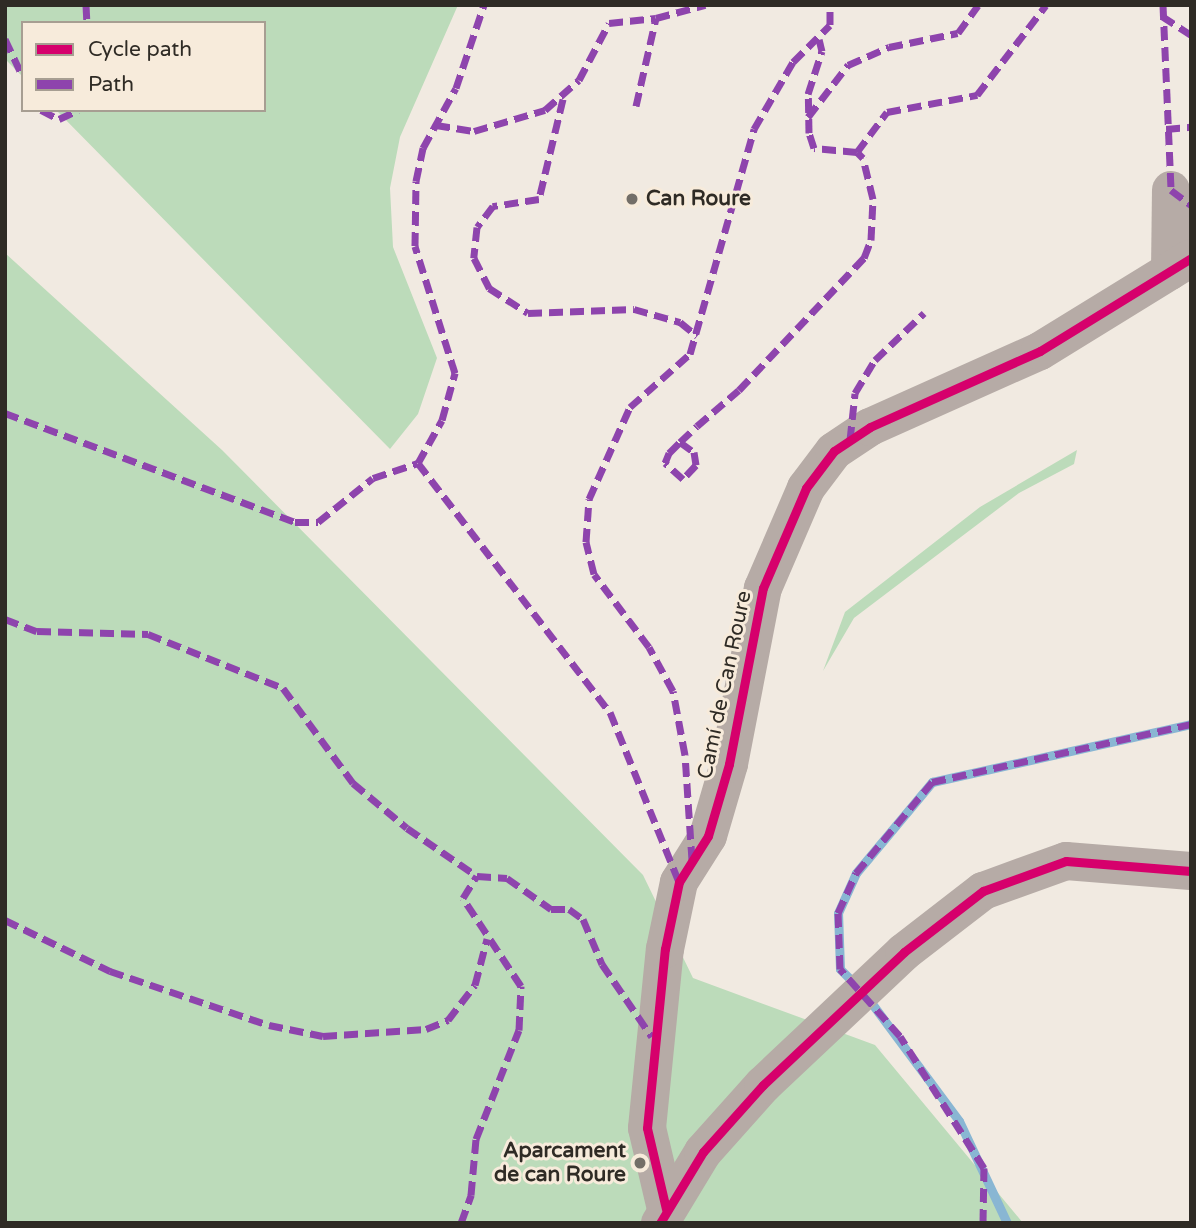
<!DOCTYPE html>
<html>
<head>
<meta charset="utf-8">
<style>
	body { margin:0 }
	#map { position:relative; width:1196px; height:1228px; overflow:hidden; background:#f1eae1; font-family:"Varela Round",sans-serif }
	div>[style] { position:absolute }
	.forest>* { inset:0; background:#bcdbba }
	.stream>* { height:9px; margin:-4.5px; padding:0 4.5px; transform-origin:4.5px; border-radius:4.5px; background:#89b6d3 }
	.minor>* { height:38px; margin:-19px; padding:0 19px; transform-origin:19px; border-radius:19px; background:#b6aba6 }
	.quiet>* { height:7px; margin-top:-3.5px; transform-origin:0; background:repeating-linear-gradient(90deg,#8e44ad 0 14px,transparent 0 21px) }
	.cycleway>* { height:9px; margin:-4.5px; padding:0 4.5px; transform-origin:4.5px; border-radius:4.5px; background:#d6006c }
	.dots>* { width:19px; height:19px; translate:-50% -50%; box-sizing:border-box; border:4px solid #f7ebdb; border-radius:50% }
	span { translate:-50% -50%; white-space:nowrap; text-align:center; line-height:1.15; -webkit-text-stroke:6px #f7ebdb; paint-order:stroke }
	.poi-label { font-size:21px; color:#2f2b25; font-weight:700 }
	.left { translate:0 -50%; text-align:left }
	.right { translate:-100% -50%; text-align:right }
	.street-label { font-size:21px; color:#2f2b25 }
	.frame { position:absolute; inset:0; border:7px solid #2f2b25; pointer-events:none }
	.legend { position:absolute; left:21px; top:21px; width:245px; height:91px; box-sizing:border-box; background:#f7ebdb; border:2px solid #a79e92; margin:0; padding:9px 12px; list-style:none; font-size:21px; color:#2f2b25 }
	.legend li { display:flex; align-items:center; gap:14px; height:35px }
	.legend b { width:35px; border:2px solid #a79e92 }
</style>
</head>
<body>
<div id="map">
	<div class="forest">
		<div style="clip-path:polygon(5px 5px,458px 5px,400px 137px,390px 188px,393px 247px,437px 358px,418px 414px,390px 449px,56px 110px,264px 110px,264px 23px,23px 23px,23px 77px,5px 59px)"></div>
		<div style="clip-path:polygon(5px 253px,222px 450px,643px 875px,693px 978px,875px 1045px,1023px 1223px,5px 1223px)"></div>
		<div style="clip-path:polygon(1077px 450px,1074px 464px,1019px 493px,854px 618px,823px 671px,845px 612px,980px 507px)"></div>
	</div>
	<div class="stream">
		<div style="left:855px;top:984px;width:21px;rotate:-135deg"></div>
		<div style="left:840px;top:969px;width:56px;rotate:-92deg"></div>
		<div style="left:838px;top:913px;width:44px;rotate:-65.8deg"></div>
		<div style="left:856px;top:873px;width:119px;rotate:-50.1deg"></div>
		<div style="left:932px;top:782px;width:265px;rotate:-12.6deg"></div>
		<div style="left:867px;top:997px;width:154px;rotate:53.4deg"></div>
		<div style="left:959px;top:1121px;width:113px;rotate:64.8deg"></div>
	</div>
	<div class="minor">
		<div style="left:1170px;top:271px;width:81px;rotate:-89.3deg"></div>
		<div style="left:666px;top:1209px;width:83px;rotate:-103.2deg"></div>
		<div style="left:647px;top:1128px;width:180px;rotate:-84.3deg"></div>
		<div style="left:665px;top:949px;width:68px;rotate:-78.2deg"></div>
		<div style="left:679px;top:882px;width:54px;rotate:-57.8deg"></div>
		<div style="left:708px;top:836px;width:75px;rotate:-73.7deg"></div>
		<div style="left:729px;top:764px;width:179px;rotate:-79.1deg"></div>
		<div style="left:763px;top:588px;width:109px;rotate:-66.7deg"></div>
		<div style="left:806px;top:488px;width:46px;rotate:-52.9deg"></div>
		<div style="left:834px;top:451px;width:43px;rotate:-33.7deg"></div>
		<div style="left:870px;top:427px;width:186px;rotate:-24.1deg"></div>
		<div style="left:1040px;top:351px;width:177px;rotate:-31.6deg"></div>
		<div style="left:660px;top:1223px;width:83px;rotate:-58.8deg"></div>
		<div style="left:703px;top:1152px;width:90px;rotate:-48.2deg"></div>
		<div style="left:763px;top:1085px;width:194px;rotate:-43.3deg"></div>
		<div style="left:904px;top:952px;width:100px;rotate:-37.7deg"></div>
		<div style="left:983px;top:891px;width:88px;rotate:-19.9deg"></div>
		<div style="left:1066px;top:861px;width:125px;rotate:4.6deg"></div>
	</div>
	<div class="quiet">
		<div style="left:86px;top:5px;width:18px;rotate:87deg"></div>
		<div style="left:1163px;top:5px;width:185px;rotate:87.5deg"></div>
		<div style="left:1171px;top:190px;width:25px;rotate:37deg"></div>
		<div style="left:1162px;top:16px;width:35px;rotate:33deg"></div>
		<div style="left:5px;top:39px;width:42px;rotate:64.7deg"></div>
		<div style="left:563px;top:99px;width:103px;rotate:103.5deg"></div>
		<div style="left:539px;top:199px;width:47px;rotate:171.3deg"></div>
		<div style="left:493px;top:206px;width:26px;rotate:127deg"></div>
		<div style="left:477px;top:227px;width:31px;rotate:96deg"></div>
		<div style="left:474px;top:258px;width:34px;rotate:63deg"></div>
		<div style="left:489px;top:288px;width:46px;rotate:32.7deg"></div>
		<div style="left:528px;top:313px;width:106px;rotate:-2.2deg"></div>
		<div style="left:634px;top:309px;width:48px;rotate:15.8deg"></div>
		<div style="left:680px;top:322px;width:22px;rotate:39deg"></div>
		<div style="left:636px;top:106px;width:90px;rotate:-77.2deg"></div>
		<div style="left:656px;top:18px;width:51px;rotate:-14.9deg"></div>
		<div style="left:41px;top:110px;width:20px;rotate:27deg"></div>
		<div style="left:59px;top:119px;width:21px;rotate:-25deg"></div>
		<div style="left:808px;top:117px;width:66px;rotate:-52.4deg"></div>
		<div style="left:848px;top:65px;width:45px;rotate:-23.7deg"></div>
		<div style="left:889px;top:47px;width:70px;rotate:-11.5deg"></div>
		<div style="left:958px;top:33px;width:34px;rotate:-54deg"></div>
		<div style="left:436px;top:125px;width:38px;rotate:9deg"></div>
		<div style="left:474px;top:131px;width:74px;rotate:-16.5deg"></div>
		<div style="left:545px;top:110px;width:45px;rotate:-41.4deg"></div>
		<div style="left:579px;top:80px;width:64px;rotate:-62.2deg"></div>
		<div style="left:609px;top:23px;width:47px;rotate:-6.1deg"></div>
		<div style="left:1166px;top:129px;width:25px;rotate:-5deg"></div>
		<div style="left:857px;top:152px;width:50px;rotate:-53.1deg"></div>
		<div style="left:887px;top:112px;width:92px;rotate:-10.7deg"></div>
		<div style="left:977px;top:95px;width:113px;rotate:-52.5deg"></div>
		<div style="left:5px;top:413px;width:310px;rotate:20.6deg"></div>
		<div style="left:295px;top:522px;width:23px"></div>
		<div style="left:318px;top:522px;width:70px;rotate:-38.7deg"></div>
		<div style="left:373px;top:478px;width:47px;rotate:-18.4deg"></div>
		<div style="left:418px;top:463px;width:49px;rotate:-60.8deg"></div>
		<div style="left:442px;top:420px;width:49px;rotate:-74.5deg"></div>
		<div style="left:455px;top:373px;width:133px;rotate:-107.5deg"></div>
		<div style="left:415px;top:246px;width:65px;rotate:-89.1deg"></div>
		<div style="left:416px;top:181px;width:34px;rotate:-78deg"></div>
		<div style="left:423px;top:148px;width:68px;rotate:-61.2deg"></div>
		<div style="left:456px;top:88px;width:88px;rotate:-71.4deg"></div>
		<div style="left:850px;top:440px;width:47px;rotate:-83.9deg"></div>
		<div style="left:855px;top:393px;width:39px;rotate:-59deg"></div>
		<div style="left:875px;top:360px;width:68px;rotate:-43.8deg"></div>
		<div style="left:680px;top:442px;width:17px;rotate:36deg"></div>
		<div style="left:694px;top:452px;width:13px;rotate:81deg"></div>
		<div style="left:696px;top:465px;width:19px;rotate:133deg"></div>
		<div style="left:683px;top:479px;width:24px;rotate:-138deg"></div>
		<div style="left:665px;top:463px;width:11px;rotate:-68deg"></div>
		<div style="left:669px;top:453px;width:16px;rotate:-45deg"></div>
		<div style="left:680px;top:442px;width:23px;rotate:-43deg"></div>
		<div style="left:697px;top:426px;width:55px;rotate:-40.6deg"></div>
		<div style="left:739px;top:390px;width:182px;rotate:-46.6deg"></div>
		<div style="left:864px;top:258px;width:19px;rotate:-69deg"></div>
		<div style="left:871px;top:240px;width:41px;rotate:-87.2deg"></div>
		<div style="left:873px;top:199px;width:42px;rotate:-103.7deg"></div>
		<div style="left:863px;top:158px;width:8px;rotate:-135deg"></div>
		<div style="left:857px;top:152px;width:43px;rotate:-174.7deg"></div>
		<div style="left:814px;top:148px;width:16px;rotate:-108deg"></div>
		<div style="left:809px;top:133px;width:39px;rotate:-91deg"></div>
		<div style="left:808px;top:94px;width:45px;rotate:-72deg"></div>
		<div style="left:822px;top:51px;width:12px;rotate:-104deg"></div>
		<div style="left:418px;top:463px;width:314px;rotate:52.4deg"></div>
		<div style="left:610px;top:712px;width:183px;rotate:67.9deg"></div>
		<div style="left:5px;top:619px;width:34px;rotate:21deg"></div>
		<div style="left:37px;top:631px;width:111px;rotate:1.5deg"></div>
		<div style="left:148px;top:634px;width:145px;rotate:21.8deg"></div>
		<div style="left:283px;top:688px;width:118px;rotate:53.6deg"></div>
		<div style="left:353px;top:783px;width:70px;rotate:39.8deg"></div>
		<div style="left:407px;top:828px;width:85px;rotate:34.4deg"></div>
		<div style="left:477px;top:876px;width:30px;rotate:4deg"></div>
		<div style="left:507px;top:878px;width:54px;rotate:35.2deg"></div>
		<div style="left:551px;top:909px;width:18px"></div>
		<div style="left:569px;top:909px;width:17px;rotate:36deg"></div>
		<div style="left:583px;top:919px;width:49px;rotate:67.1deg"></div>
		<div style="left:602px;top:964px;width:88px;rotate:55.6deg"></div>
		<div style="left:692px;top:860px;width:105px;rotate:-93.8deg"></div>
		<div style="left:685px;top:755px;width:65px;rotate:-100.6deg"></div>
		<div style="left:673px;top:691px;width:50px;rotate:-118.6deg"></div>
		<div style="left:649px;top:647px;width:91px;rotate:-127deg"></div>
		<div style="left:594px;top:574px;width:33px;rotate:-104deg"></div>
		<div style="left:586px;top:542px;width:43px;rotate:-86deg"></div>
		<div style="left:589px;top:499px;width:101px;rotate:-66deg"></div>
		<div style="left:630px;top:407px;width:80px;rotate:-41.5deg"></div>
		<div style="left:690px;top:354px;width:234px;rotate:-74.1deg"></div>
		<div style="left:754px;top:129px;width:78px;rotate:-59.8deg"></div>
		<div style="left:793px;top:62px;width:52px;rotate:-45deg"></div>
		<div style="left:830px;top:25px;width:20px;rotate:-90deg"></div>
		<div style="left:5px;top:920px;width:117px;rotate:25.9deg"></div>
		<div style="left:110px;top:971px;width:168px;rotate:18.8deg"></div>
		<div style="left:269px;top:1025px;width:55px;rotate:11.5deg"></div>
		<div style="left:323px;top:1036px;width:103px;rotate:-3.9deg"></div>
		<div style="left:426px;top:1029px;width:24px;rotate:-22deg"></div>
		<div style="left:448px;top:1020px;width:44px;rotate:-52.4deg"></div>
		<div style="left:475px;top:985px;width:48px;rotate:-75.4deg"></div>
		<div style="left:461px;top:1223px;width:30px;rotate:-70deg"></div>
		<div style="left:471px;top:1195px;width:56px;rotate:-84.9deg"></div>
		<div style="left:476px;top:1139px;width:117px;rotate:-68.5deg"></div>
		<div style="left:519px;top:1030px;width:44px;rotate:-87.4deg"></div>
		<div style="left:521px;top:986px;width:105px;rotate:-123.4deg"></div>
		<div style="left:463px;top:898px;width:26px;rotate:-58deg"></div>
		<div style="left:983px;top:1223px;width:55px;rotate:-89deg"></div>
		<div style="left:984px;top:1168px;width:156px;rotate:-122.5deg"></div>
		<div style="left:900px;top:1036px;width:90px;rotate:-131.8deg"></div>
		<div style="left:840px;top:969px;width:56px;rotate:-92deg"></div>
		<div style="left:838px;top:913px;width:44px;rotate:-65.8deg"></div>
		<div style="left:856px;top:873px;width:119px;rotate:-50.1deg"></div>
		<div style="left:932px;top:782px;width:265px;rotate:-12.6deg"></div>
	</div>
	<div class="cycleway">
		<div style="left:666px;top:1209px;width:83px;rotate:-103.2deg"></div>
		<div style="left:647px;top:1128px;width:180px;rotate:-84.3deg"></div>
		<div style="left:665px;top:949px;width:68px;rotate:-78.2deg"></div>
		<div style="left:679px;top:882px;width:54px;rotate:-57.8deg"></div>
		<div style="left:708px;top:836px;width:75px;rotate:-73.7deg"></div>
		<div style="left:729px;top:764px;width:179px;rotate:-79.1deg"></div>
		<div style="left:763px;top:588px;width:109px;rotate:-66.7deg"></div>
		<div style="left:806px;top:488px;width:46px;rotate:-52.9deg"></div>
		<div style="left:834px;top:451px;width:43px;rotate:-33.7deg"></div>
		<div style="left:870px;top:427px;width:186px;rotate:-24.1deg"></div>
		<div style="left:1040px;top:351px;width:177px;rotate:-31.6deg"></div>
		<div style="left:660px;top:1223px;width:83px;rotate:-58.8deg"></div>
		<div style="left:703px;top:1152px;width:90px;rotate:-48.2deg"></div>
		<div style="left:763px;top:1085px;width:194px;rotate:-43.3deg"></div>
		<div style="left:904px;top:952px;width:100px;rotate:-37.7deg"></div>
		<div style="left:983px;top:891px;width:88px;rotate:-19.9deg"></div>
		<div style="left:1066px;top:861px;width:125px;rotate:4.6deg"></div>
	</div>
	<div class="dots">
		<div style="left:632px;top:199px;background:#736e67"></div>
		<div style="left:640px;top:1163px;background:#736e67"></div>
	</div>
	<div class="poi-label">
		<span class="left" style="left:646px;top:199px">Can Roure</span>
		<span class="right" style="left:626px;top:1163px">Aparcament<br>de can Roure</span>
	</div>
	<div class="street-label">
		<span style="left:725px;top:685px;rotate:-78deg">Camí de Can Roure</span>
	</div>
	<div class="frame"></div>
	<ul class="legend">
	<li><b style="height:9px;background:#d6006c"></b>Cycle path</li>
	<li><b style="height:9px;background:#8e44ad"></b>Path</li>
	</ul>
</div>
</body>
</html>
